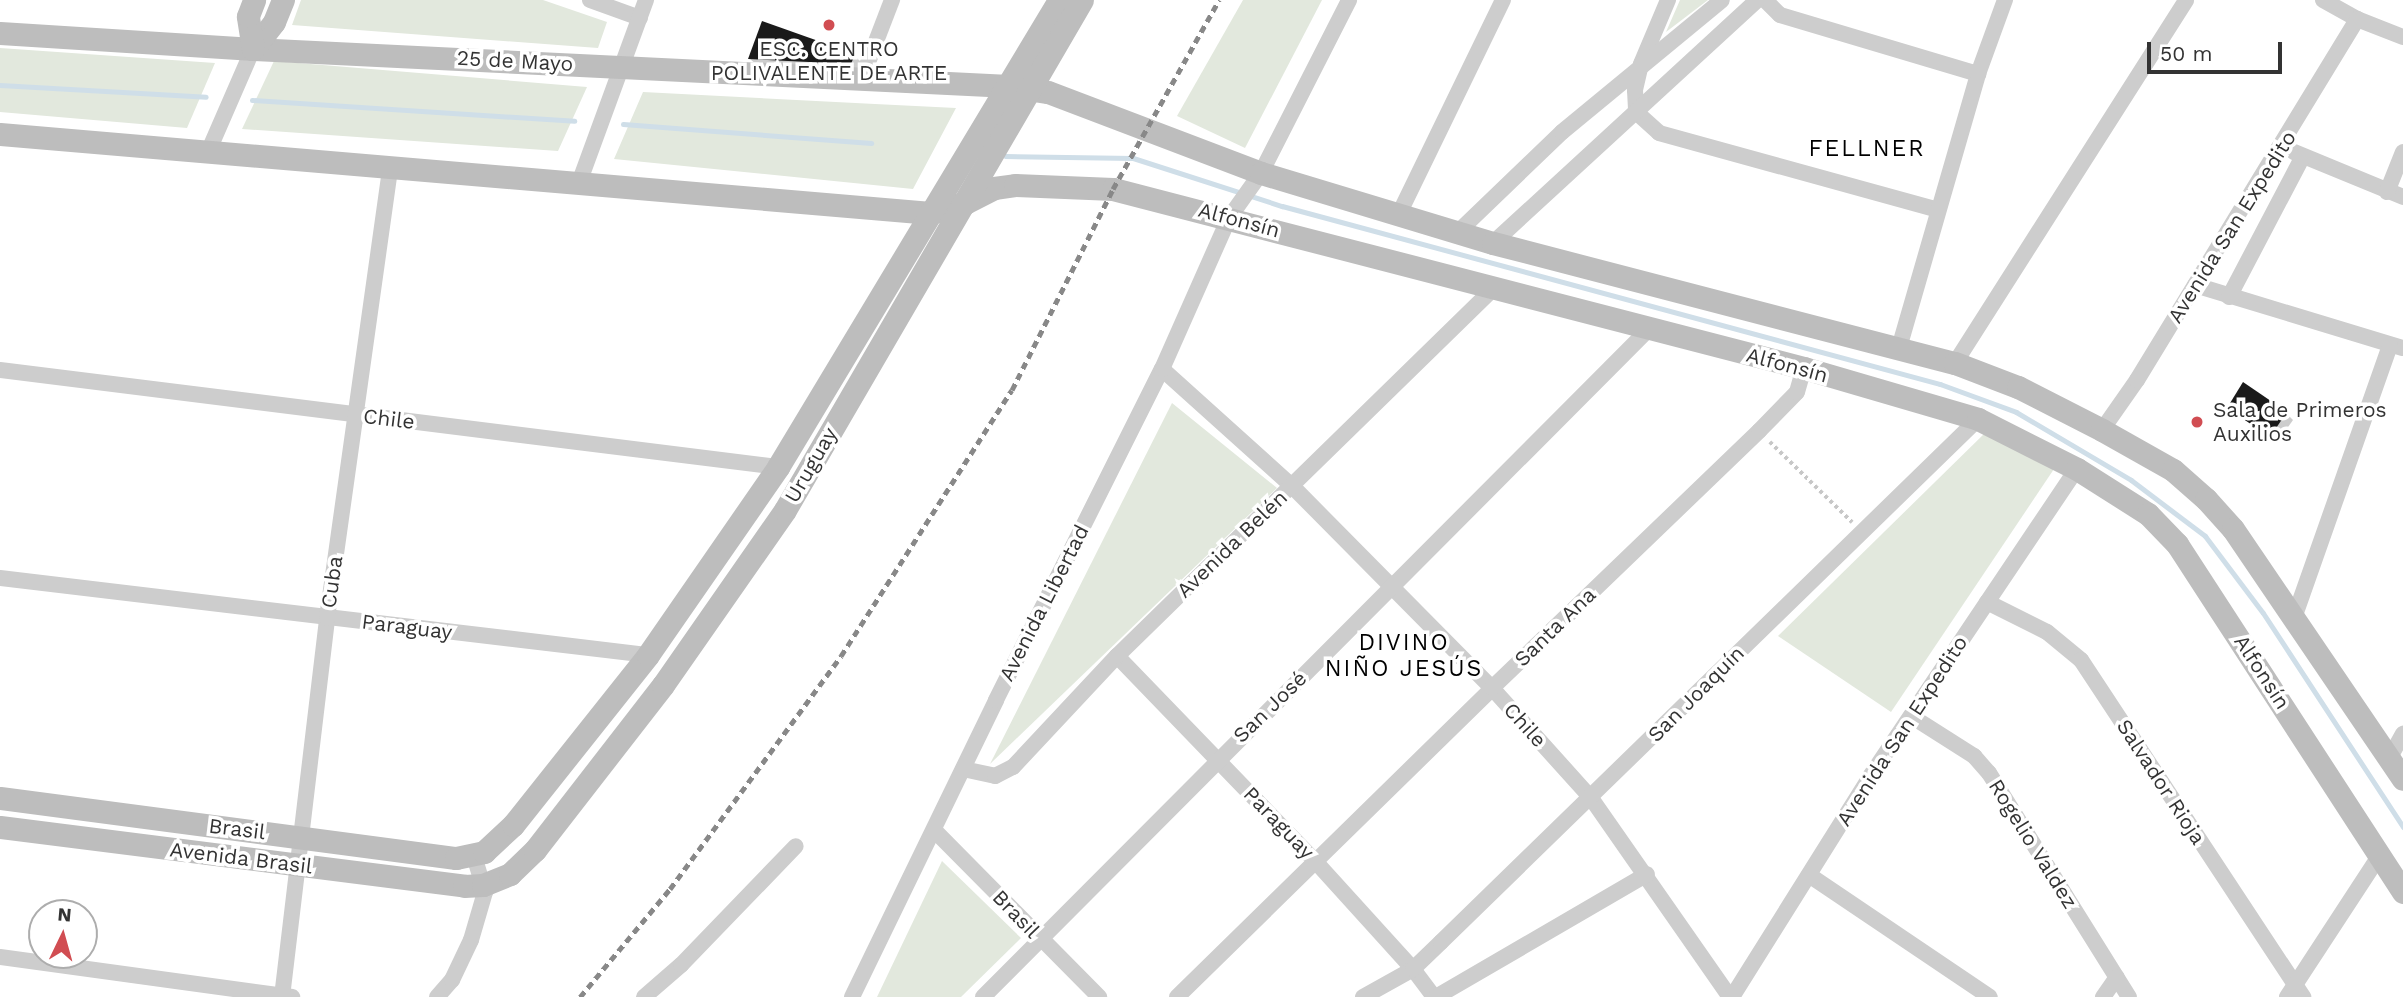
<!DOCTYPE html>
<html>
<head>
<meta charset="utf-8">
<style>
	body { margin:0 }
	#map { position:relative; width:2403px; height:997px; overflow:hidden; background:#fff; font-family:"Work Sans",sans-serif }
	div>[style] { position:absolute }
	.green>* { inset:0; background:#e2e8dd }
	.shadow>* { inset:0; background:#0003 }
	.stream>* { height:5px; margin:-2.5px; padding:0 2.5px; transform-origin:2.5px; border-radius:2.5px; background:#cfdee8 }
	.building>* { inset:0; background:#1a1a1a }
	.path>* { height:3.5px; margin-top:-1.75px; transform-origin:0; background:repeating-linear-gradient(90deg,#c7c7c7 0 3.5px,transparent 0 7px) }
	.street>* { height:16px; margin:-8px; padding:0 8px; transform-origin:8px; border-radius:8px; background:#cdcdcd }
	.secondary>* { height:23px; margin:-11.5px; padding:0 11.5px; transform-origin:11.5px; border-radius:11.5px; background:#bdbdbd }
	.rail>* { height:5px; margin-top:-2.5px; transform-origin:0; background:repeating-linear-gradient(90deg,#888 0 7px,transparent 0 12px) }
	.dots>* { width:19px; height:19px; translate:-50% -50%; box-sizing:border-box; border:4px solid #fff; border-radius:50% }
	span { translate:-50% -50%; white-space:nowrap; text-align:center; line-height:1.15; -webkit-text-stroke:7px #fff; paint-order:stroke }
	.poi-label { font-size:21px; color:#333 }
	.left { translate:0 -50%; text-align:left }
	.street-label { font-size:21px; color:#333 }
	.neighbourhood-label { font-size:23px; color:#000; letter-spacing:2px }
	.north { position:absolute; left:28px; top:899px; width:70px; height:70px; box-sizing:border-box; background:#fff; border:2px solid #adadad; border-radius:50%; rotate:5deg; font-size:19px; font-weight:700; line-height:28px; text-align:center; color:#333 }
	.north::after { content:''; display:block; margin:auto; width:24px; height:32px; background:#d14d52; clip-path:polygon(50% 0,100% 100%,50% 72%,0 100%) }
	.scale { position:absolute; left:2147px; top:42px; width:135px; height:32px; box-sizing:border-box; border:4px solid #333; border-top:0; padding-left:9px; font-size:21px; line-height:24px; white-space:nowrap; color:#333; -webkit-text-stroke:5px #fff; paint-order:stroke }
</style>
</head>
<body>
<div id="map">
	<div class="green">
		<div style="clip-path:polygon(301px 0,543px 0,607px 22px,598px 48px,292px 25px)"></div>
		<div style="clip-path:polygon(1243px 0,1322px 0,1245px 148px,1177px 116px)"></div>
		<div style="clip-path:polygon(1680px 0,1708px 0,1666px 32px)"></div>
		<div style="clip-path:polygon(0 48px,215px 63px,187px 128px,0 112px)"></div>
		<div style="clip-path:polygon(274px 61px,587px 87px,558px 151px,242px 129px)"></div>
		<div style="clip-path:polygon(643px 92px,875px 104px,956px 108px,913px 189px,614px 159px)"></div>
		<div style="clip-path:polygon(1172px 403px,1277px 488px,990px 764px)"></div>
		<div style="clip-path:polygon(1987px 431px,2056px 466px,1891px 712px,1778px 636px)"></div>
		<div style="clip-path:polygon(942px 861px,1021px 938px,961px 997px,877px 997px)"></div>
	</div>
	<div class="shadow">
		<div style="clip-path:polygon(854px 55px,861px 62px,858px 70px,757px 65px,750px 59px)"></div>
		<div style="clip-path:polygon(2229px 408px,2286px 413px,2293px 420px,2277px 443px)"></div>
	</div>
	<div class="stream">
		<div style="left:0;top:85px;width:206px;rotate:3.3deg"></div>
		<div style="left:252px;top:100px;width:323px;rotate:3.7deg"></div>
		<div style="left:623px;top:124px;width:249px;rotate:4.4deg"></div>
		<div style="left:1005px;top:156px;width:128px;rotate:0.9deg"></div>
		<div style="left:1133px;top:158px;width:157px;rotate:17.9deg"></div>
		<div style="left:1282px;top:206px;width:682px;rotate:15.14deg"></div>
		<div style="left:1940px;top:384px;width:81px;rotate:20.2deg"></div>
		<div style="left:2016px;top:412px;width:134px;rotate:30.6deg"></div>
		<div style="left:2131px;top:480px;width:93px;rotate:37.1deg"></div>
		<div style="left:2205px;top:536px;width:96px;rotate:53deg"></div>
		<div style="left:2263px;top:613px;width:256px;rotate:56.8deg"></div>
	</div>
	<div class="building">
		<div style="clip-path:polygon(762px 21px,855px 54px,851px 64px,748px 59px)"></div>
		<div style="clip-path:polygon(2243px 382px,2287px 412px,2270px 437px,2227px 408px)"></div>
	</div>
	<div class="path">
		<div style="left:1770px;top:442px;width:115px;rotate:44.3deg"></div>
	</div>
	<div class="street">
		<div style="left:590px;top:0;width:53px;rotate:19.8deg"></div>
		<div style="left:1668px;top:0;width:69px;rotate:112.9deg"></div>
		<div style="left:1641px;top:64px;width:27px;rotate:103deg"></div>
		<div style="left:1635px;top:90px;width:22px;rotate:87deg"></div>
		<div style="left:1636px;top:112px;width:31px;rotate:42deg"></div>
		<div style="left:1659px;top:133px;width:289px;rotate:15.4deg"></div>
		<div style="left:1765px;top:0;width:21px;rotate:45deg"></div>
		<div style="left:1780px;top:15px;width:207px;rotate:16.6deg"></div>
		<div style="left:2323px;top:0;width:39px;rotate:29deg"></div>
		<div style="left:2357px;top:19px;width:49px;rotate:21.4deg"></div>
		<div style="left:862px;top:78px;width:84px;rotate:-69deg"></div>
		<div style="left:209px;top:150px;width:110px;rotate:-66.5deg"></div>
		<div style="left:2294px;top:152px;width:118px;rotate:22.4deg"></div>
		<div style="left:579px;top:183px;width:195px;rotate:-69.9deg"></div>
		<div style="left:2387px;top:192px;width:43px;rotate:-68.2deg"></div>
		<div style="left:1399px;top:214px;width:238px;rotate:-64.1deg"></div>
		<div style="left:1458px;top:232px;width:144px;rotate:-43.9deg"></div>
		<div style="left:1562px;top:132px;width:207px;rotate:-39.5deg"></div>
		<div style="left:1493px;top:243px;width:359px;rotate:-42.6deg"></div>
		<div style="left:2195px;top:285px;width:217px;rotate:16.9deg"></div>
		<div style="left:2229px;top:297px;width:159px;rotate:-62.3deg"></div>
		<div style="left:1899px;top:348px;width:285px;rotate:-73.9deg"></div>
		<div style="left:1978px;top:74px;width:79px;rotate:-70deg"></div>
		<div style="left:1955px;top:363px;width:430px;rotate:-57.5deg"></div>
		<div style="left:1162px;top:369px;width:175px;rotate:42deg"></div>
		<div style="left:1292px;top:486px;width:284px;rotate:45.3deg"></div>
		<div style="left:1492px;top:688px;width:148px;rotate:48deg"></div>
		<div style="left:1591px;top:798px;width:243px;rotate:55.1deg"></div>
		<div style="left:0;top:370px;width:784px;rotate:7.11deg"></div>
		<div style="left:2102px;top:430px;width:61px;rotate:-55deg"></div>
		<div style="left:2137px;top:380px;width:423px;rotate:-58.6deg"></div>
		<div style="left:0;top:578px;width:653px;rotate:6.78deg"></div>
		<div style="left:1987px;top:602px;width:67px;rotate:26.6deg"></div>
		<div style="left:2047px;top:632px;width:44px;rotate:39.5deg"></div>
		<div style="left:2081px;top:660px;width:404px;rotate:56.6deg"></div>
		<div style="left:2294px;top:618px;width:289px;rotate:-70.6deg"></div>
		<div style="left:1117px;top:656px;width:285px;rotate:46deg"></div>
		<div style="left:1315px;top:861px;width:146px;rotate:47.8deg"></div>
		<div style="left:1413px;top:969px;width:35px;rotate:53deg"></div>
		<div style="left:1911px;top:716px;width:75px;rotate:32.4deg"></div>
		<div style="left:1974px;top:756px;width:23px;rotate:49deg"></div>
		<div style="left:1989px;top:773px;width:264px;rotate:58deg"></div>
		<div style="left:2389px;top:759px;width:29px;rotate:-61deg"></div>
		<div style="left:963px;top:769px;width:33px;rotate:12deg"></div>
		<div style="left:995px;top:776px;width:20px;rotate:-27deg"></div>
		<div style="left:1013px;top:767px;width:152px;rotate:-46.9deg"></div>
		<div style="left:1117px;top:656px;width:525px;rotate:-44.31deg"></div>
		<div style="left:934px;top:830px;width:235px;rotate:45.3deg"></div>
		<div style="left:1809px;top:875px;width:218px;rotate:34deg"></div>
		<div style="left:0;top:957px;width:295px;rotate:7.8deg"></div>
		<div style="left:282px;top:997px;width:382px;rotate:-83.2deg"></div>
		<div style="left:327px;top:618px;width:455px;rotate:-82deg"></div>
		<div style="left:437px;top:997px;width:23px;rotate:-49deg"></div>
		<div style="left:452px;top:980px;width:44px;rotate:-64.6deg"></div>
		<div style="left:471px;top:940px;width:50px;rotate:-73.7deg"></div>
		<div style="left:485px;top:892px;width:38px;rotate:-107deg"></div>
		<div style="left:644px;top:997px;width:49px;rotate:-40.9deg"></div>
		<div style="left:681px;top:965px;width:165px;rotate:-46deg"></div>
		<div style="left:852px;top:997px;width:330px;rotate:-64.1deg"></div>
		<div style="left:996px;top:700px;width:370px;rotate:-63.4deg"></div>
		<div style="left:1162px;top:369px;width:165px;rotate:-66.1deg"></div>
		<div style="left:1229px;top:218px;width:55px;rotate:-54.6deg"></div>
		<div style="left:1261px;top:173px;width:194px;rotate:-63deg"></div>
		<div style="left:983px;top:997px;width:943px;rotate:-45.09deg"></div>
		<div style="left:1177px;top:997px;width:441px;rotate:-44.4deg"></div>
		<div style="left:1492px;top:688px;width:371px;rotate:-43.9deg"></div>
		<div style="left:1759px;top:431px;width:54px;rotate:-45.7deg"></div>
		<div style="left:1797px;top:392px;width:25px;rotate:-74deg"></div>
		<div style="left:1363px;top:997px;width:57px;rotate:-29.2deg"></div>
		<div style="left:1413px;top:969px;width:39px;rotate:-44deg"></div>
		<div style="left:1441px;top:942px;width:750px;rotate:-44.24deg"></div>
		<div style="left:1436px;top:997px;width:244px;rotate:-30.2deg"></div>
		<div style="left:1732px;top:997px;width:262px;rotate:-57.9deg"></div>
		<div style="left:1871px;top:775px;width:369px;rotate:-56.1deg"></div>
		<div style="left:2103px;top:997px;width:24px;rotate:-55deg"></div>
		<div style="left:2287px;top:997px;width:170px;rotate:-56.8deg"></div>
	</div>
	<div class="secondary">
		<div style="left:0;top:33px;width:254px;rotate:3.6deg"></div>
		<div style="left:253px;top:49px;width:757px;rotate:2.8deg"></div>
		<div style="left:1009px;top:86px;width:39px;rotate:9deg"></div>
		<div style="left:1048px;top:92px;width:228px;rotate:20.8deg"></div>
		<div style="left:1261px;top:173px;width:242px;rotate:16.8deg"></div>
		<div style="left:1493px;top:243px;width:477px;rotate:14.6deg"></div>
		<div style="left:1955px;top:363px;width:67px;rotate:20.9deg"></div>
		<div style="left:2018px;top:387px;width:94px;rotate:27.1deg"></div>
		<div style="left:2102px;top:430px;width:81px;rotate:29.4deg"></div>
		<div style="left:2173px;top:470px;width:44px;rotate:41.3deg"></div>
		<div style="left:2206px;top:499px;width:40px;rotate:48deg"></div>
		<div style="left:2233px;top:529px;width:302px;rotate:55.8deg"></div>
		<div style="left:253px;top:49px;width:34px;rotate:-52deg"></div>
		<div style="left:274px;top:22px;width:24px;rotate:-68deg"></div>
		<div style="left:253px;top:49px;width:33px;rotate:-99deg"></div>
		<div style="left:248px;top:16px;width:17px;rotate:-69deg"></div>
		<div style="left:0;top:134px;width:934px;rotate:4.85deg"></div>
		<div style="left:931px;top:213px;width:35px;rotate:-16deg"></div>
		<div style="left:965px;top:203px;width:33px;rotate:-27deg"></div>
		<div style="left:994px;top:188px;width:21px;rotate:-8deg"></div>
		<div style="left:1015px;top:185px;width:98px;rotate:2.3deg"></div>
		<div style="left:1113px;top:189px;width:714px;rotate:14.52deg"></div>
		<div style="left:1804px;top:368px;width:181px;rotate:16.3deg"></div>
		<div style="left:1978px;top:419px;width:111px;rotate:26.8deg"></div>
		<div style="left:2077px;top:469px;width:84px;rotate:32.4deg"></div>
		<div style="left:2148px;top:514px;width:42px;rotate:46deg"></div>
		<div style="left:2177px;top:544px;width:415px;rotate:57deg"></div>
		<div style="left:0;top:798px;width:460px;rotate:7.5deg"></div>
		<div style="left:456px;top:858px;width:29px;rotate:-12deg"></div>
		<div style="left:484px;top:852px;width:40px;rotate:-43deg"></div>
		<div style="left:513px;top:825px;width:217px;rotate:-51.5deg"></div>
		<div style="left:648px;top:655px;width:229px;rotate:-55.3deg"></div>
		<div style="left:778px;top:467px;width:545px;rotate:-58.96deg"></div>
		<div style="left:0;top:827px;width:468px;rotate:7.2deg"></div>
		<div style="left:464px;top:886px;width:19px;rotate:-3deg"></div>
		<div style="left:483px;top:885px;width:29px;rotate:-22deg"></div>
		<div style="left:510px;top:874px;width:35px;rotate:-44deg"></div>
		<div style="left:535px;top:850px;width:209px;rotate:-52.2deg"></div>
		<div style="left:663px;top:685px;width:213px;rotate:-55.1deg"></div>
		<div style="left:785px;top:510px;width:590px;rotate:-59.79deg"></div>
	</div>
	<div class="rail">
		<div style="left:580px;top:997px;width:141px;rotate:-50.2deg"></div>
		<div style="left:670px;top:889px;width:289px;rotate:-53.7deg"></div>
		<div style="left:841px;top:656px;width:316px;rotate:-57.3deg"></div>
		<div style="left:1012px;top:390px;width:225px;rotate:-63.3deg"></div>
		<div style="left:1113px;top:189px;width:217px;rotate:-60.7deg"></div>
	</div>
	<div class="dots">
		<div style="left:829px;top:25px;background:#d14d52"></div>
		<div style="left:2197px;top:422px;background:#d14d52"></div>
	</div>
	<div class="poi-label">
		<span style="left:829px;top:61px">ESC. CENTRO<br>POLIVALENTE DE ARTE</span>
		<span class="left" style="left:2213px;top:422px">Sala de Primeros<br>Auxilios</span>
	</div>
	<div class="street-label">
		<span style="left:515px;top:61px;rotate:3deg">25 de Mayo</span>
		<span style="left:1239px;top:220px;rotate:15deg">Alfonsín</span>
		<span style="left:2232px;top:227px;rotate:-58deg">Avenida San Expedito</span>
		<span style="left:1787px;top:365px;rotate:15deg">Alfonsín</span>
		<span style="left:389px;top:419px;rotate:7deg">Chile</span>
		<span style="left:811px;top:465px;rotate:-60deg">Uruguay</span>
		<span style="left:1232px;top:544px;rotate:-44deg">Avenida Belén</span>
		<span style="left:332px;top:582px;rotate:-82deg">Cuba</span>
		<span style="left:1044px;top:603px;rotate:-63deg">Avenida Libertad</span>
		<span style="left:407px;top:627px;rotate:7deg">Paraguay</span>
		<span style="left:1555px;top:627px;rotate:-44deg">Santa Ana</span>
		<span style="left:2262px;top:672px;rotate:57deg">Alfonsín</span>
		<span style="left:1696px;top:694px;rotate:-45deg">San Joaquín</span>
		<span style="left:1270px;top:707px;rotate:-44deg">San José</span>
		<span style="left:1525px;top:725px;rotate:48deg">Chile</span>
		<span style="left:1902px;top:731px;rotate:-57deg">Avenida San Expedito</span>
		<span style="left:2161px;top:782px;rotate:57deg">Salvador Rioja</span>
		<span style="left:1279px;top:823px;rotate:46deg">Paraguay</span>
		<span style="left:237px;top:829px;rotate:7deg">Brasil</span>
		<span style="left:2033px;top:844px;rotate:58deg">Rogelio Valdez</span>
		<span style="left:241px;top:858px;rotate:7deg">Avenida Brasil</span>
		<span style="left:1016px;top:914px;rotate:46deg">Brasil</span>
	</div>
	<div class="neighbourhood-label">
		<span style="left:1867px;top:149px">FELLNER</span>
		<span style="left:1404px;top:656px">DIVINO<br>NIÑO JESÚS</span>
	</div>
	<div class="north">N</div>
	<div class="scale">50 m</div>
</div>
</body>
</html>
